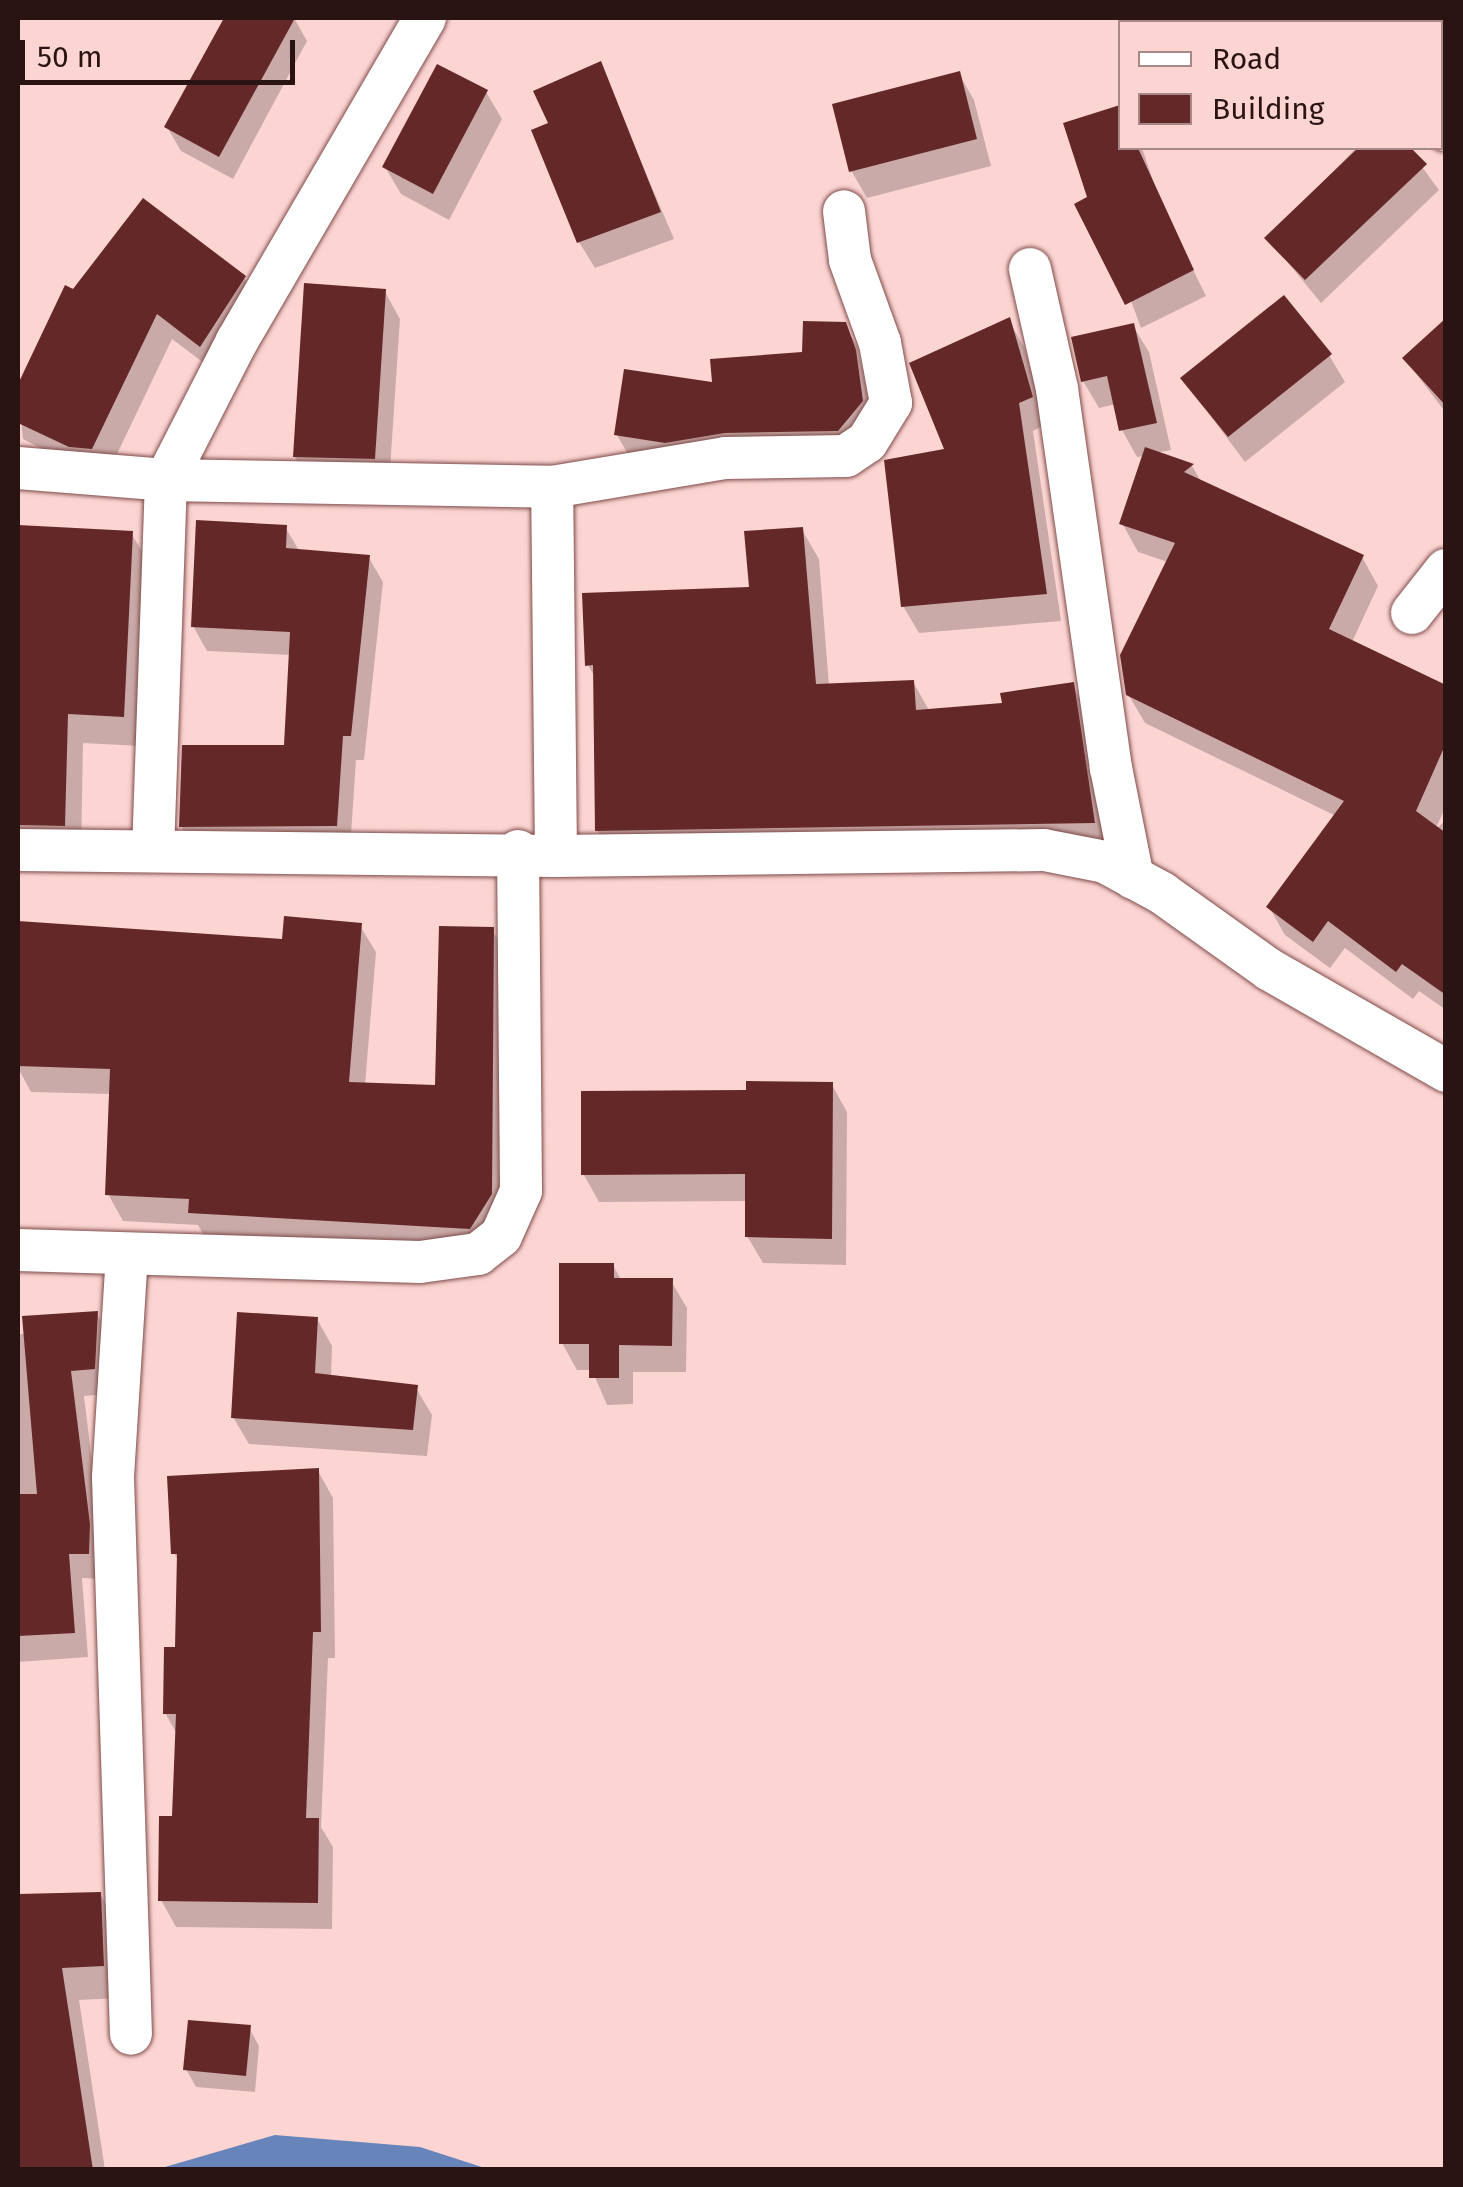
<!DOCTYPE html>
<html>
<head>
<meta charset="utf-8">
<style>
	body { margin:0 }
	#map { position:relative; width:1463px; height:2187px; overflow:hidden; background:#fcd5d3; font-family:"Fira Sans",sans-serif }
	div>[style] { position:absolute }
	.water>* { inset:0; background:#6885bb }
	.shadow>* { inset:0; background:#0003 }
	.building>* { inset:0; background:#652828 }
	.roads { filter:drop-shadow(0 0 2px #7f4b49) drop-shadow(0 0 2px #7f4b49) }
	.street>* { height:42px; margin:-21px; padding:0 21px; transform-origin:21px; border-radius:21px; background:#fff }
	span { translate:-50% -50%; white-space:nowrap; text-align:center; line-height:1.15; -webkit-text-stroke:10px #fcd5d3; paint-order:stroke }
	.frame { position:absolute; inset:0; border:20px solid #291413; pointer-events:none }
	.legend { position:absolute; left:1118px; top:20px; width:325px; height:130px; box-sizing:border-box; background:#fcd5d3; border:2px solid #a88886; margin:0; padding:12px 18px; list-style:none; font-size:30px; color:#291413 }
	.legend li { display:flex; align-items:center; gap:20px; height:50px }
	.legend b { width:50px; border:2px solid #a88886 }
	.scale { position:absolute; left:20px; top:40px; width:275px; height:45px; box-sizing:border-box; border:5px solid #291413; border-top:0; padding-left:12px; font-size:30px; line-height:35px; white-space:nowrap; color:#291413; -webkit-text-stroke:8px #fcd5d3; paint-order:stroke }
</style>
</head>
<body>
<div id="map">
	<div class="water">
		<div style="clip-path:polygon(275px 2135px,420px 2147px,488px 2169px,158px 2169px)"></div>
	</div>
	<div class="shadow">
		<div style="clip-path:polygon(230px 18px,294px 18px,307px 41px,233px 179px,181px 151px,167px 127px)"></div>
		<div style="clip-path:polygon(1261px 18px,1327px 18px,1330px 22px,1265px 22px)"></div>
		<div style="clip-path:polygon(599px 64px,674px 239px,595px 268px,579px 242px,551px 124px)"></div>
		<div style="clip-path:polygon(959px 74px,974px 100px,991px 166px,867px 198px,852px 172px,835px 106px)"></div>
		<div style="clip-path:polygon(486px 92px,502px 119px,449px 220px,401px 194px,385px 167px)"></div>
		<div style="clip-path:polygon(1120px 107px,1120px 148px,1142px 148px,1162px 207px,1206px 296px,1141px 328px,1066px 124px)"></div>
		<div style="clip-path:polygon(1356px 148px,1408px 148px,1439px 190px,1321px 303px,1268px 238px)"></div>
		<div style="clip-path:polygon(244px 278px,259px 305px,216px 372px,172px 339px,107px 475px,87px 473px,23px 439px,18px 390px,66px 289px)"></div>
		<div style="clip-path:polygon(385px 292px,400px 319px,389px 485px,311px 484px,295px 457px)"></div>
		<div style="clip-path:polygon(1009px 321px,1024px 347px,1046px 424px,1033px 431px,1061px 621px,919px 633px,903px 606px,947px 451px)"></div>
		<div style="clip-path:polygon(1446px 322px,1446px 413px,1405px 359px)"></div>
		<div style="clip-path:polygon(844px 324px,857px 346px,874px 424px,851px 452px,629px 456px,617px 435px,715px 385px,805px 354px)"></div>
		<div style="clip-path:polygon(1133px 326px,1149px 352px,1171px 450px,1155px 453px,1192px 466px,1202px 483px,1362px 557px,1378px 586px,1352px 642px,1446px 687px,1446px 806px,1435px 830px,1446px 820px,1446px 1010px,1419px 991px,1413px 999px,1345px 948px,1330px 968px,1285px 935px,1269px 907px,1336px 816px,1145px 723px,1128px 694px,1168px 562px,1138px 552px,1122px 523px,1144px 456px,1137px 457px,1122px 430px,1116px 404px,1099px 408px,1083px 381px)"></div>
		<div style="clip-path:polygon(1329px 355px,1345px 382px,1245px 462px,1183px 379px)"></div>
		<div style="clip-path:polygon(18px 527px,131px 533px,149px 563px,140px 746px,83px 743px,81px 855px,18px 854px)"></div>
		<div style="clip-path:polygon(285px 527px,300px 552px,369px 558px,383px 582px,364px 760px,356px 760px,350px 850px,196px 851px,181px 826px,286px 748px,291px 655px,207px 651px,193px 626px)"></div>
		<div style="clip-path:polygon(802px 530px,819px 559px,829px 686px,913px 682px,930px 712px,1004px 705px,1072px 685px,1089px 714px,1110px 851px,614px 859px,597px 830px,596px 679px,588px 665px,752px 589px)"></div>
		<div style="clip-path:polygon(360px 926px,376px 952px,365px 1085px,437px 1088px,492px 930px,508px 956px,506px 1222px,485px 1255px,206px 1239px,198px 1225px,123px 1221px,108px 1194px,112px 1094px,31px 1092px,18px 1068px,18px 937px,284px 941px)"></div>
		<div style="clip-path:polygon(832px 1085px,847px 1112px,846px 1265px,763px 1263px,747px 1236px,748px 1201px,599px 1202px,584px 1175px,748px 1093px)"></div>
		<div style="clip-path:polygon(613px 1265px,621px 1280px,671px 1281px,687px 1308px,686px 1372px,633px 1372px,633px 1404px,607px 1405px,592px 1370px,577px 1370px,562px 1343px)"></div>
		<div style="clip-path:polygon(97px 1314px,112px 1339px,108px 1394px,84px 1396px,103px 1552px,103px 1579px,82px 1578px,88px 1657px,18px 1662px,18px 1335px)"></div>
		<div style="clip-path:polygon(317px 1319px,332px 1346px,331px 1378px,416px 1388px,432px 1415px,427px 1456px,249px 1444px,233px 1417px)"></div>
		<div style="clip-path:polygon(318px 1471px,333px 1498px,335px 1658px,328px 1658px,321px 1827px,333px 1847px,332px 1929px,176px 1927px,161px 1900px,175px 1818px,177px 1734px,165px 1713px,177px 1650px,179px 1562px,174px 1553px)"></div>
		<div style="clip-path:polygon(100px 1894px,119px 1927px,121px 1998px,79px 2000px,105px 2170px,18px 2170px,18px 1897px)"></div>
		<div style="clip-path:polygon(249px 2028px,259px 2046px,255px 2092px,196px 2087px,186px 2069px)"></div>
	</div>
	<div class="building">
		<div style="clip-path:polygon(224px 18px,295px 18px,219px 157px,164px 127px)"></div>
		<div style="clip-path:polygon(601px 61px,661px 212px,577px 243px,531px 130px,548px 123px,533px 91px)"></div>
		<div style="clip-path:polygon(437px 64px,488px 90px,433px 194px,382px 167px)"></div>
		<div style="clip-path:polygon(960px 71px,977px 139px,849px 172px,832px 104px)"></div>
		<div style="clip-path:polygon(1120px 105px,1120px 148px,1138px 148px,1194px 270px,1125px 305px,1074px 204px,1087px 197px,1063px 123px)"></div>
		<div style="clip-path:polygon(1358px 148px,1411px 148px,1427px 164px,1305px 280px,1264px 238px)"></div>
		<div style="clip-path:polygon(143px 198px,246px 276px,200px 347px,157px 314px,92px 449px,69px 447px,18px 423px,18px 384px,65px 285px,73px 289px)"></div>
		<div style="clip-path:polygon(304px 283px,386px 289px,375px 459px,293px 457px)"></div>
		<div style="clip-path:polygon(1284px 295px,1332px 354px,1228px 437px,1180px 378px)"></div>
		<div style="clip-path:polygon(1010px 317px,1033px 397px,1019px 403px,1047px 594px,901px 607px,884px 460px,944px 449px,909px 363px)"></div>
		<div style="clip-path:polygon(1446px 318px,1446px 406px,1402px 358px)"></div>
		<div style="clip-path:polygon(803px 321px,846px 322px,856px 350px,863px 401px,838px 431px,725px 433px,665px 443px,614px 435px,624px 369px,712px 382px,710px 359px,802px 352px)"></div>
		<div style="clip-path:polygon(1134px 323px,1157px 423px,1119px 431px,1107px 376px,1081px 382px,1071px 337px)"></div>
		<div style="clip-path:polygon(1145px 447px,1194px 464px,1184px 472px,1364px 555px,1329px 629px,1446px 685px,1446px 743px,1416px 811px,1446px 833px,1446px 995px,1402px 964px,1396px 972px,1328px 921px,1313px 942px,1266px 907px,1344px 801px,1126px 695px,1120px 655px,1175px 543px,1119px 524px)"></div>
		<div style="clip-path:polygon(196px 520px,287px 525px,286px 548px,370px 555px,351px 736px,343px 736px,337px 826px,179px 827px,182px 745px,284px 745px,290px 632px,191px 627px)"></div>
		<div style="clip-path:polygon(18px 525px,133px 531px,124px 717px,68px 714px,65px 826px,18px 825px)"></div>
		<div style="clip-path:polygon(803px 527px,816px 684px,914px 680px,916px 710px,1002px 703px,1000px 693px,1074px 682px,1095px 823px,595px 831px,593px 665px,585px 666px,582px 593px,749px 587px,744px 531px)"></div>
		<div style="clip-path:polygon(284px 916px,362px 923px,349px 1082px,435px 1085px,439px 926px,494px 927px,492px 1194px,470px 1229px,188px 1213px,189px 1199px,105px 1195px,110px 1069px,18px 1066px,18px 921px,282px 939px)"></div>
		<div style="clip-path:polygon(746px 1081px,833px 1082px,832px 1239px,745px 1237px,745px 1174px,581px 1175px,581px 1091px,746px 1090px)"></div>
		<div style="clip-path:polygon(559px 1263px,614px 1263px,614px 1278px,673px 1278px,672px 1346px,619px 1345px,619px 1378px,589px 1378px,589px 1344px,559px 1344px)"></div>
		<div style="clip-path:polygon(98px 1311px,95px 1369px,71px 1371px,90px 1524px,89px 1554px,69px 1554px,75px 1633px,18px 1636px,18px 1494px,37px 1494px,22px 1316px)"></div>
		<div style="clip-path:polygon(237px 1312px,318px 1317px,315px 1373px,418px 1385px,413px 1430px,231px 1418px)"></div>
		<div style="clip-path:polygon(319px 1468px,321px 1632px,313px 1632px,306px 1818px,319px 1818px,318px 1903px,158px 1901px,159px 1816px,172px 1816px,176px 1714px,163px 1714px,164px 1647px,175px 1647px,177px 1554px,171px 1554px,167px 1476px)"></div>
		<div style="clip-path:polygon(101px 1892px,104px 1966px,62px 1968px,93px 2170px,18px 2170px,18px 1894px)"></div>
		<div style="clip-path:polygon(188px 2020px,251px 2025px,246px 2076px,183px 2070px)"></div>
	</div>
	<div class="roads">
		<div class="street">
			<div style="left:425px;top:18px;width:374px;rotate:120.2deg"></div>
			<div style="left:237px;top:341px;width:156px;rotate:117.1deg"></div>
			<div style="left:166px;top:480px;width:386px;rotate:1deg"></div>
			<div style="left:1440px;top:125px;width:8px;rotate:40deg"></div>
			<div style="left:1030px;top:269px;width:123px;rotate:77.3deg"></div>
			<div style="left:1057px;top:389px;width:383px;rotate:81.9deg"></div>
			<div style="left:1111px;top:768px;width:112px;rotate:78.7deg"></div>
			<div style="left:18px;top:468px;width:148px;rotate:4.6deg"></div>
			<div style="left:166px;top:480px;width:369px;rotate:92deg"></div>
			<div style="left:1412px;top:613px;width:55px;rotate:-51.7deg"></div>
			<div style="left:18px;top:850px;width:538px;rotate:0.64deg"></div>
			<div style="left:556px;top:856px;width:488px;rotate:-0.7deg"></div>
			<div style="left:1044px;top:850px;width:62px;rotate:11.1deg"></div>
			<div style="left:1105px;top:862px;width:65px;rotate:28.5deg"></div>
			<div style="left:1162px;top:893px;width:133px;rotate:35.5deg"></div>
			<div style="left:1270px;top:970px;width:203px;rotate:29.8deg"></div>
			<div style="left:556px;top:856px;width:369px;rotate:-90.6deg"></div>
			<div style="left:552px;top:487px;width:175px;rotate:-9.5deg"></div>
			<div style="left:725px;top:458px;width:121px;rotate:-0.9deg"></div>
			<div style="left:846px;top:456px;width:25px;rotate:-34deg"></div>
			<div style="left:867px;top:442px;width:46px;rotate:-58.4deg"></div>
			<div style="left:891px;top:403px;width:61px;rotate:-100.4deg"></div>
			<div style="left:880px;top:343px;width:88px;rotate:-109.9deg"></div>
			<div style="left:850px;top:260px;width:49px;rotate:-97deg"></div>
			<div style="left:18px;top:1250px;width:402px;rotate:1.7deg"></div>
			<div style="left:420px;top:1262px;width:59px;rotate:-7.9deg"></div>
			<div style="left:478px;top:1254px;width:29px;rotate:-38deg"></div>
			<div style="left:501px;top:1236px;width:49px;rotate:-66deg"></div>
			<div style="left:521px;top:1191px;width:340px;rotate:-90.5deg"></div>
			<div style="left:127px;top:1254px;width:224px;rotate:93.6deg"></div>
			<div style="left:113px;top:1478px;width:556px;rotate:88.15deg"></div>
		</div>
	</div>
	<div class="frame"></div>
	<ul class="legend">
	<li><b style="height:12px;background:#fff"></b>Road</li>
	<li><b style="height:28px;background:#652828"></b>Building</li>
	</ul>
	<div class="scale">50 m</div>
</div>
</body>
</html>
